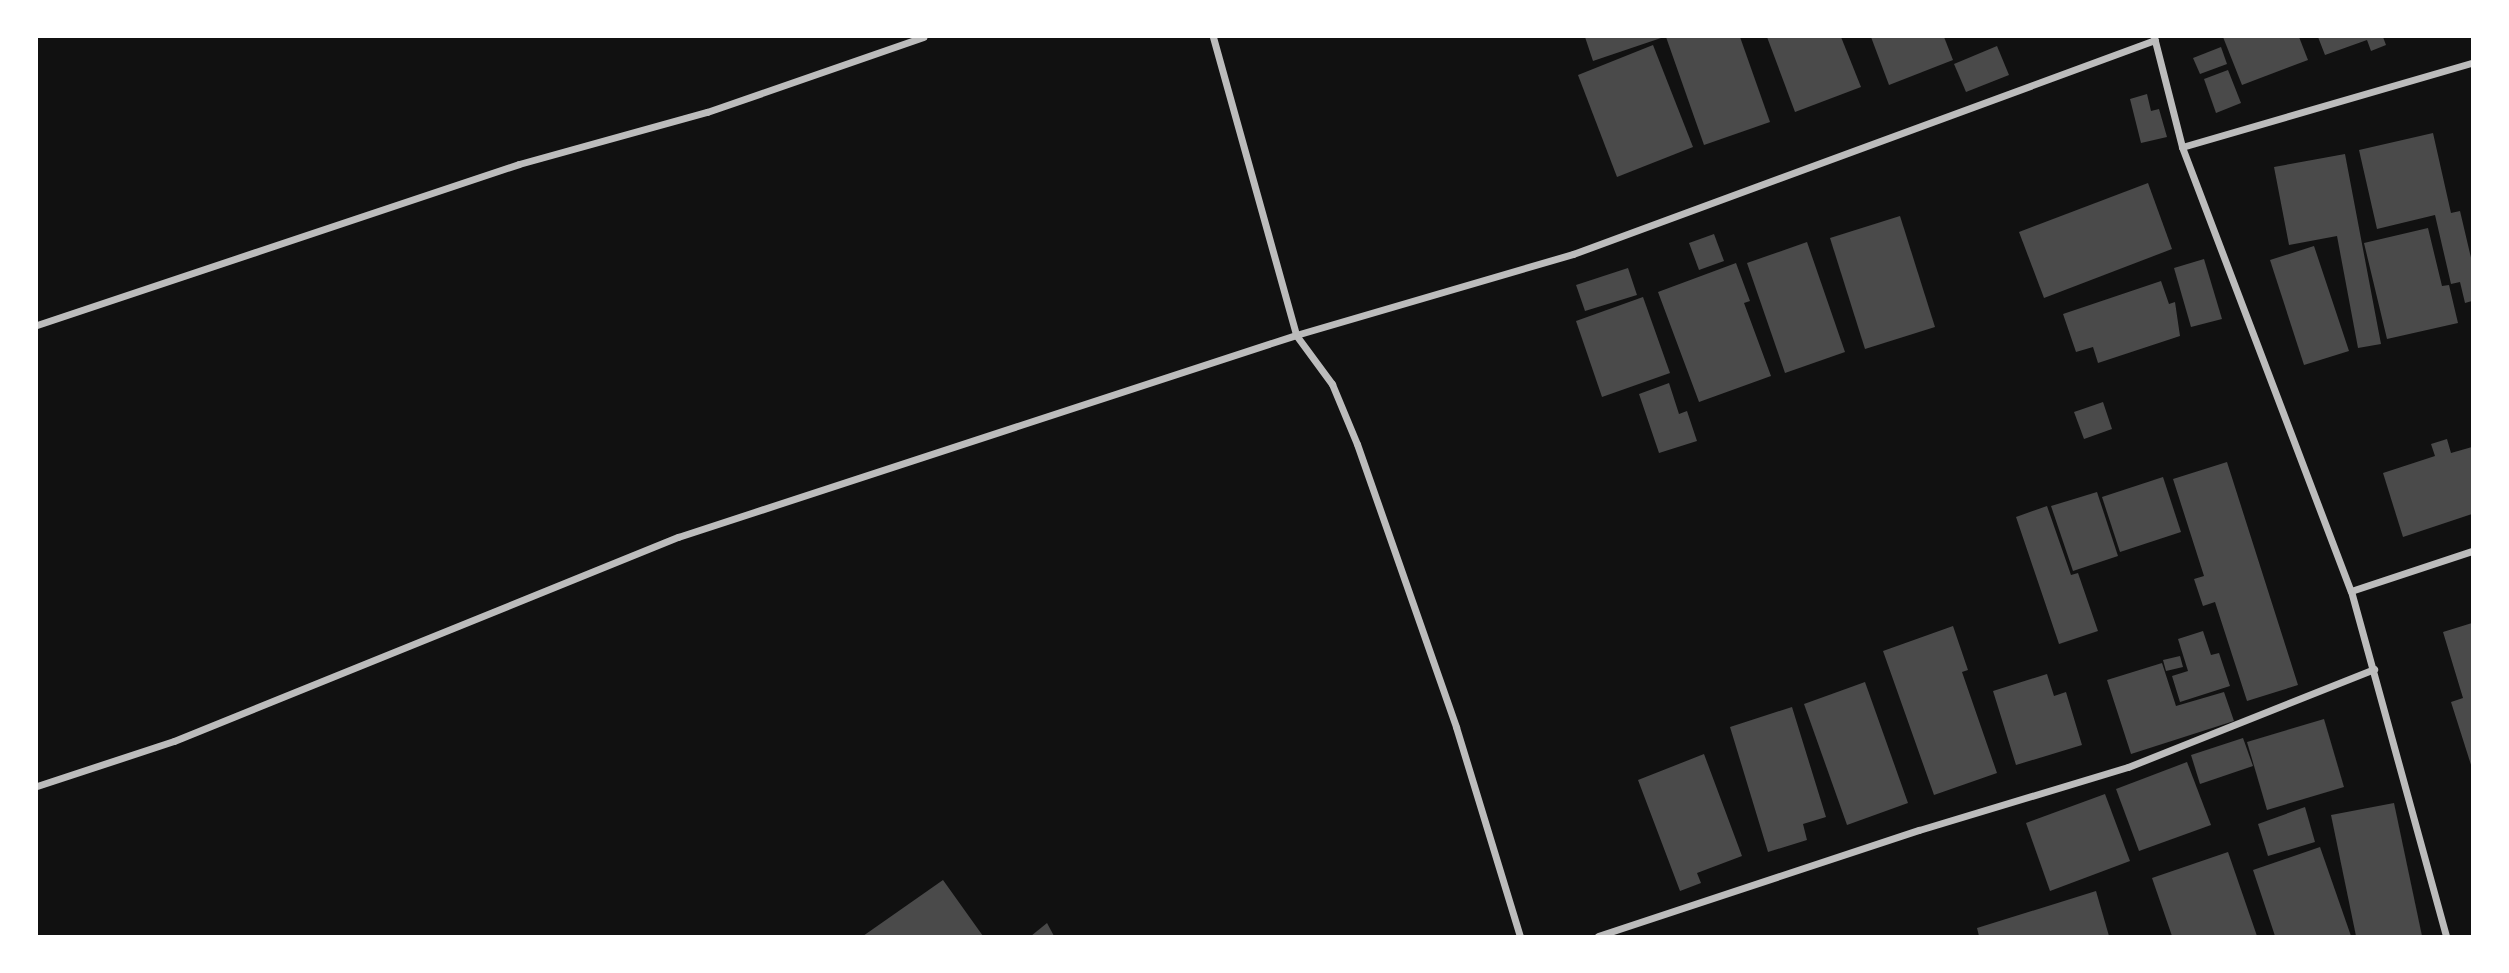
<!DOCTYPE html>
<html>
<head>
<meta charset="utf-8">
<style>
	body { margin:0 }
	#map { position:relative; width:2509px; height:973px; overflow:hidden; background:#111; font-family:"IBM Plex Sans",sans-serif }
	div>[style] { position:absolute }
	.building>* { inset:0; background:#4a4a4a }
	.minor>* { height:7px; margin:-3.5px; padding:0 3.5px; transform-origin:3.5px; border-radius:3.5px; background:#bcbcbc }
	span { translate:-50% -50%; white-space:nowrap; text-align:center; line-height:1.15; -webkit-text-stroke:5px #fff; paint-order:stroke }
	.frame { position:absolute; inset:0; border:38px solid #fff; pointer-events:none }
</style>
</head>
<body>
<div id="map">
	<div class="building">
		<div style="clip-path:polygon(1585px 37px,1664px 37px,1593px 61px)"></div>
		<div style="clip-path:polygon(1666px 37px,1740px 37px,1770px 122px,1704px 145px)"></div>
		<div style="clip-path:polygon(1767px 37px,1841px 37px,1861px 87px,1795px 112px)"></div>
		<div style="clip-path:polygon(1871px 37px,1944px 37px,1953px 60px,1889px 85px)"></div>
		<div style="clip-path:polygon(2223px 37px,2299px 37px,2308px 60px,2242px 85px)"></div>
		<div style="clip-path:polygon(2318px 37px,2383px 37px,2386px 45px,2371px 51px,2367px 40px,2325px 55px)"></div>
		<div style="clip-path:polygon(1653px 45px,1693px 147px,1617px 177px,1578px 75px)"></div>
		<div style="clip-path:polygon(1997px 46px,2009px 75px,1966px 92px,1954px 64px)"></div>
		<div style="clip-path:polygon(2221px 47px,2227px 64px,2200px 74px,2193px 58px)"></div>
		<div style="clip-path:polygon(2228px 70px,2241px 103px,2216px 113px,2204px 79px)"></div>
		<div style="clip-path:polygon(2147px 94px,2151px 111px,2159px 109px,2167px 137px,2141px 143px,2130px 99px)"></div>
		<div style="clip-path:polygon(2433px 133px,2451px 213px,2460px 211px,2472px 262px,2472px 301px,2465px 303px,2460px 282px,2451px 284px,2435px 215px,2377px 229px,2359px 150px)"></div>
		<div style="clip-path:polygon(2345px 154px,2381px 344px,2358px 348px,2337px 236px,2289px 245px,2274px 167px)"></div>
		<div style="clip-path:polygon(2148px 183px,2172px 249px,2044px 298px,2019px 232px)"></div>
		<div style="clip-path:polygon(1900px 216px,1935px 327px,1865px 349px,1830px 238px)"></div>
		<div style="clip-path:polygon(2428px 228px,2442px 286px,2449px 285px,2458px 323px,2387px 339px,2364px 243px)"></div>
		<div style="clip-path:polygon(1714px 234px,1724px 261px,1699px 270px,1689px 243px)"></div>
		<div style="clip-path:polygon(1807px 242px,1845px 352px,1785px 373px,1747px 263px)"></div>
		<div style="clip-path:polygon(2314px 246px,2349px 351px,2304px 365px,2270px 260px)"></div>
		<div style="clip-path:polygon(2204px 259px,2222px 319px,2191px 327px,2174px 268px)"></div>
		<div style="clip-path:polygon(1736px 263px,1750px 301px,1744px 303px,1771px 376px,1699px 402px,1658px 292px)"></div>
		<div style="clip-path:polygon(1628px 268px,1637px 295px,1585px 311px,1576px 285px)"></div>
		<div style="clip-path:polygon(2161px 281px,2169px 304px,2175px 302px,2180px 336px,2098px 363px,2093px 347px,2076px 352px,2063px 314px)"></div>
		<div style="clip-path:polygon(1643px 297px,1670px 373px,1602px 397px,1576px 321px)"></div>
		<div style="clip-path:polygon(1669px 383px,1679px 414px,1687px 411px,1697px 441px,1659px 453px,1639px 394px)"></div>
		<div style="clip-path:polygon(2103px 402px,2112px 429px,2084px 439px,2074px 412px)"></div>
		<div style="clip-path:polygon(2447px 439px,2451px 453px,2472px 447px,2472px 514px,2403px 537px,2383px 473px,2435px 456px,2431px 444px)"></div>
		<div style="clip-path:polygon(2227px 462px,2298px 685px,2247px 701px,2215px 602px,2203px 606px,2194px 579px,2204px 576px,2173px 479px)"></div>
		<div style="clip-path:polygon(2163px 477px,2181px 532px,2120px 552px,2102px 497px)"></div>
		<div style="clip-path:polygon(2097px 492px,2118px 556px,2073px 571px,2051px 506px)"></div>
		<div style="clip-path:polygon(2047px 506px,2071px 575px,2078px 573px,2098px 631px,2059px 644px,2016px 517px)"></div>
		<div style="clip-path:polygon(2472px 623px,2472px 768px,2451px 702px,2463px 698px,2443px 632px)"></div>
		<div style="clip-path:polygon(1953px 626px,1968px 670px,1962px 672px,1997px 773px,1934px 795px,1883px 651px)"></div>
		<div style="clip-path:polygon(2203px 631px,2211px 655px,2219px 653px,2230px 686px,2180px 702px,2172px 676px,2188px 671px,2178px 639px)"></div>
		<div style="clip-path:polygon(2180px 656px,2183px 667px,2166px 671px,2163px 660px)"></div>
		<div style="clip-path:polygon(2162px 663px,2176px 706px,2224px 692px,2234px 721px,2131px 754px,2107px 680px)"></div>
		<div style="clip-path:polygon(2047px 674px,2054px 696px,2066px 692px,2082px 745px,2016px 765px,1993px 691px)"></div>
		<div style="clip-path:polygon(1865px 682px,1908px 803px,1847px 825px,1804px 704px)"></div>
		<div style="clip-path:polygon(1792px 707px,1826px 817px,1803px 824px,1807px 840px,1768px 852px,1730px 727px)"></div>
		<div style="clip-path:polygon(2324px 719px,2344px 787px,2267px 810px,2247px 742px)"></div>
		<div style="clip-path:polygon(2243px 738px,2253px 766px,2200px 784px,2191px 755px)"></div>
		<div style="clip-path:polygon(1704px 754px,1742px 856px,1697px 873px,1701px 883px,1680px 891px,1638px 780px)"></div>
		<div style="clip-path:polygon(2187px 762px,2211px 825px,2139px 851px,2116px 789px)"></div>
		<div style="clip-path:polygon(2105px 794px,2130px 861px,2050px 891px,2026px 823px)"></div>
		<div style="clip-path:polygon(2394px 803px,2422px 936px,2356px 936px,2331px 815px)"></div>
		<div style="clip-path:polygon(2305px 807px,2315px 842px,2268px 856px,2258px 824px)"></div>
		<div style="clip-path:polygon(2320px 847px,2351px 936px,2275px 936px,2253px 870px)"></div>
		<div style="clip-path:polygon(2228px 852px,2257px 936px,2172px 936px,2152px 878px)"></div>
		<div style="clip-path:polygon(943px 880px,983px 936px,863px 936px)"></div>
		<div style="clip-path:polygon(2096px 891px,2109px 936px,1979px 936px,1977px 928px)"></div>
		<div style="clip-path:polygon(1047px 923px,1054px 936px,1031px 936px)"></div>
	</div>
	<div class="minor">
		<div style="left:1213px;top:37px;width:309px;rotate:74.4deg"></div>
		<div style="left:1296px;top:335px;width:61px;rotate:53.7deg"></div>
		<div style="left:1332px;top:384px;width:65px;rotate:67.4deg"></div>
		<div style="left:1357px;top:444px;width:300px;rotate:70.7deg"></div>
		<div style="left:1456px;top:727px;width:219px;rotate:73deg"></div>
		<div style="left:2154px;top:37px;width:114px;rotate:75.7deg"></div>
		<div style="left:2182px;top:147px;width:475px;rotate:69.2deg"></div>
		<div style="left:2351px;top:591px;width:358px;rotate:74.6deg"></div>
		<div style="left:2182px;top:147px;width:302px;rotate:-16.2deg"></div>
		<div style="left:37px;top:325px;width:508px;rotate:-18.47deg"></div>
		<div style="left:519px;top:164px;width:195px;rotate:-15.5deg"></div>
		<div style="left:707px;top:112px;width:229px;rotate:-19.1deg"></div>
		<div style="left:2351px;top:591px;width:127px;rotate:-18.3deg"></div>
		<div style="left:37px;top:786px;width:144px;rotate:-18.2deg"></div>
		<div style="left:174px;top:741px;width:544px;rotate:-22.04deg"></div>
		<div style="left:678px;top:537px;width:650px;rotate:-18.1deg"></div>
		<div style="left:1296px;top:335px;width:289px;rotate:-16.3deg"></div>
		<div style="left:1573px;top:254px;width:620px;rotate:-20.19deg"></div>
		<div style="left:1598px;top:936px;width:338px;rotate:-18.3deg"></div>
		<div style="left:1919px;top:830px;width:218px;rotate:-16.8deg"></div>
		<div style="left:2128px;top:767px;width:265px;rotate:-21.7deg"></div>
	</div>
	<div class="frame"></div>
</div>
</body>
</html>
